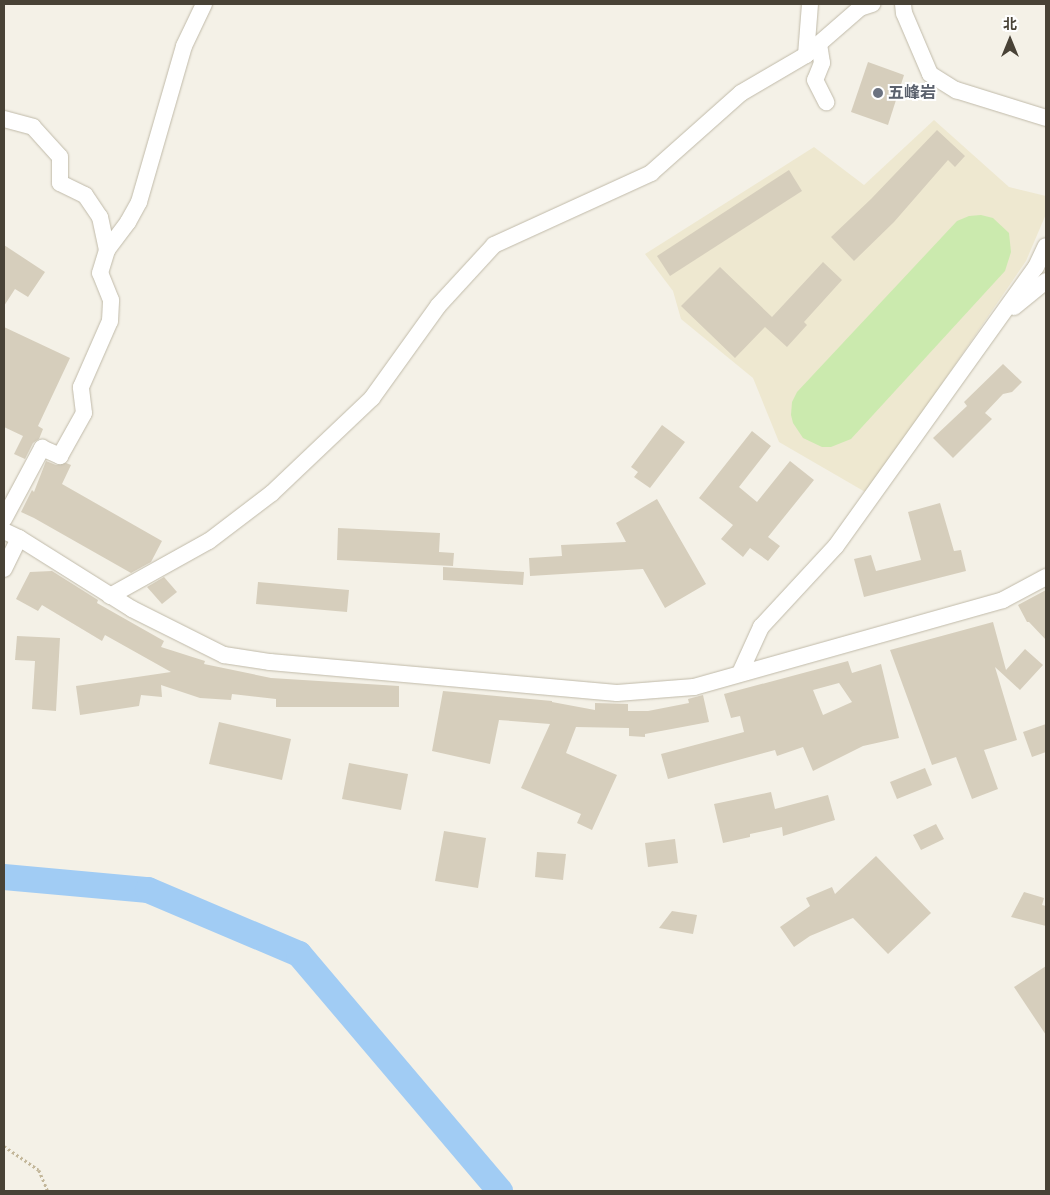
<!DOCTYPE html>
<html>
<head>
<meta charset="utf-8">
<style>
	body { margin:0 }
	#map { position:relative; width:1050px; height:1195px; overflow:hidden; background:#f4f1e7; font-family:Karla,"Noto Sans SC",sans-serif }
	div>[style] { position:absolute }
	.education>* { inset:0; background:#eee8d0 }
	.green>* { inset:0; background:#cbeaae }
	.river>* { height:26px; margin:-13px; padding:0 13px; transform-origin:13px; border-radius:13px; background:#a1ccf4 }
	.building>* { inset:0; background:#d6cebc }
	.path>* { height:2.5px; margin-top:-1.25px; transform-origin:0; background:repeating-linear-gradient(90deg,#c3b79a 0 2.5px,transparent 0 5px) }
	.roads { filter:drop-shadow(0 0 1px #c0baa9) drop-shadow(0 0 1px #c0baa9) }
	.minor>* { height:16px; margin:-8px; padding:0 8px; transform-origin:8px; border-radius:8px; background:#fff }
	.dots>* { width:14px; height:14px; translate:-50% -50%; box-sizing:border-box; border:2px solid #fff; border-radius:50% }
	span { translate:-50% -50%; white-space:nowrap; text-align:center; line-height:1.15; -webkit-text-stroke:4px #fff; paint-order:stroke }
	.worship-label { font-size:16px; color:#5b616d; font-weight:700 }
	.left { translate:0 -50%; text-align:left }
	.frame { position:absolute; inset:0; border:5px solid #484236; pointer-events:none }
	.north { position:absolute; left:985px; top:15px; width:50px; height:50px; -webkit-text-stroke:4px #fff; paint-order:stroke; rotate:0deg; font-size:14px; font-weight:700; line-height:20px; text-align:center; color:#484236 }
	.north::after { content:''; display:block; margin:auto; width:18px; height:22px; background:#484236; clip-path:polygon(50% 0,100% 100%,50% 72%,0 100%) }
</style>
</head>
<body>
<div id="map">
	<div class="education">
		<div style="clip-path:polygon(934px 120px,1009px 187px,1046px 196px,1046px 214px,1026px 261px,867px 493px,779px 442px,753px 378px,681px 319px,673px 291px,645px 254px,814px 147px,864px 185px)"></div>
	</div>
	<div class="green">
		<div style="clip-path:polygon(981px 215px,993px 218px,1009px 233px,1011px 252px,1005px 271px,851px 439px,831px 447px,822px 447px,803px 438px,793px 423px,791px 415px,792px 402px,797px 392px,957px 221px,969px 216px)"></div>
	</div>
	<div class="river">
		<div style="left:4px;top:877px;width:145px;rotate:5.2deg"></div>
		<div style="left:148px;top:890px;width:164px;rotate:23deg"></div>
		<div style="left:299px;top:954px;width:311px;rotate:49.7deg"></div>
	</div>
	<div class="building">
		<div style="clip-path:polygon(868px 62px,904px 75px,888px 125px,851px 112px)"></div>
		<div style="clip-path:polygon(937px 130px,965px 156px,955px 167px,948px 160px,894px 222px,854px 261px,831px 237px,871px 199px)"></div>
		<div style="clip-path:polygon(789px 170px,802px 191px,670px 276px,657px 256px)"></div>
		<div style="clip-path:polygon(4px 245px,45px 272px,28px 297px,15px 289px,4px 306px)"></div>
		<div style="clip-path:polygon(823px 262px,842px 280px,804px 322px,807px 325px,787px 347px,765px 327px,735px 358px,681px 306px,720px 267px,772px 317px)"></div>
		<div style="clip-path:polygon(4px 327px,70px 358px,38px 426px,43px 429px,39px 439px,33px 443px,25px 459px,14px 454px,23px 436px,4px 427px)"></div>
		<div style="clip-path:polygon(1003px 364px,1022px 382px,1012px 392px,1003px 394px,985px 413px,992px 419px,953px 458px,933px 438px,967px 406px,964px 402px)"></div>
		<div style="clip-path:polygon(662px 425px,685px 442px,650px 488px,634px 477px,638px 472px,631px 467px)"></div>
		<div style="clip-path:polygon(752px 431px,771px 446px,739px 487px,757px 502px,790px 461px,814px 480px,768px 537px,780px 546px,768px 561px,750px 548px,743px 557px,721px 539px,733px 525px,699px 498px)"></div>
		<div style="clip-path:polygon(46px 461px,56px 465px,66px 463px,71px 465px,62px 484px,162px 541px,151px 562px,131px 573px,34px 518px,21px 512px,32px 490px,34px 492px)"></div>
		<div style="clip-path:polygon(657px 499px,706px 584px,665px 608px,643px 569px,530px 576px,529px 558px,562px 556px,561px 545px,626px 542px,616px 523px)"></div>
		<div style="clip-path:polygon(940px 503px,954px 551px,961px 550px,966px 571px,864px 597px,854px 559px,871px 555px,876px 571px,921px 560px,908px 512px)"></div>
		<div style="clip-path:polygon(338px 528px,440px 533px,439px 552px,454px 553px,453px 566px,337px 560px)"></div>
		<div style="clip-path:polygon(443px 567px,524px 572px,523px 585px,443px 580px)"></div>
		<div style="clip-path:polygon(52px 571px,98px 600px,97px 603px,164px 641px,161px 647px,205px 661px,204px 664px,271px 678px,399px 686px,399px 707px,276px 707px,276px 699px,232px 694px,231px 700px,200px 698px,161px 685px,162px 697px,141px 695px,139px 706px,80px 715px,76px 686px,171px 672px,105px 635px,102px 641px,42px 605px,38px 611px,16px 599px,30px 572px)"></div>
		<div style="clip-path:polygon(164px 577px,177px 592px,162px 604px,147px 587px)"></div>
		<div style="clip-path:polygon(258px 582px,349px 590px,347px 612px,256px 604px)"></div>
		<div style="clip-path:polygon(1046px 590px,1046px 640px,1029px 622px,1027px 622px,1018px 605px)"></div>
		<div style="clip-path:polygon(993px 622px,1006px 670px,1025px 649px,1043px 665px,1020px 690px,995px 667px,1017px 740px,984px 750px,998px 789px,972px 799px,956px 757px,932px 765px,890px 650px)"></div>
		<div style="clip-path:polygon(17px 636px,60px 638px,56px 711px,32px 709px,35px 661px,15px 660px)"></div>
		<div style="clip-path:polygon(evenodd,848px 661px,852px 673px,881px 664px,899px 738px,863px 746px,813px 771px,803px 747px,777px 756px,775px 750px,668px 779px,661px 754px,744px 732px,740px 716px,731px 718px,724px 694px,848px 661px,839px 683px,852px 702px,823px 715px,813px 690px,839px 683px)"></div>
		<div style="clip-path:polygon(443px 691px,552px 701px,552px 702px,595px 710px,595px 703px,628px 704px,628px 711px,648px 711px,689px 703px,688px 699px,703px 695px,709px 722px,645px 734px,645px 737px,629px 736px,629px 728px,576px 727px,566px 753px,617px 775px,592px 830px,577px 823px,581px 814px,521px 788px,550px 724px,499px 720px,490px 764px,432px 751px)"></div>
		<div style="clip-path:polygon(219px 722px,291px 739px,282px 780px,209px 764px)"></div>
		<div style="clip-path:polygon(1046px 724px,1046px 752px,1032px 757px,1023px 732px)"></div>
		<div style="clip-path:polygon(349px 763px,408px 774px,401px 810px,342px 799px)"></div>
		<div style="clip-path:polygon(925px 768px,932px 785px,897px 799px,890px 782px)"></div>
		<div style="clip-path:polygon(771px 792px,775px 809px,828px 795px,835px 820px,783px 836px,782px 827px,750px 834px,750px 837px,723px 843px,714px 804px)"></div>
		<div style="clip-path:polygon(936px 824px,944px 839px,921px 850px,913px 835px)"></div>
		<div style="clip-path:polygon(444px 831px,486px 838px,478px 888px,435px 881px)"></div>
		<div style="clip-path:polygon(675px 839px,678px 863px,648px 867px,645px 843px)"></div>
		<div style="clip-path:polygon(537px 852px,566px 854px,563px 880px,535px 877px)"></div>
		<div style="clip-path:polygon(876px 856px,931px 913px,888px 954px,853px 918px,810px 936px,794px 947px,780px 927px,810px 906px,806px 898px,832px 887px,835px 894px)"></div>
		<div style="clip-path:polygon(1024px 892px,1044px 898px,1042px 905px,1046px 906px,1046px 926px,1011px 917px)"></div>
		<div style="clip-path:polygon(672px 911px,697px 915px,693px 934px,659px 928px)"></div>
		<div style="clip-path:polygon(1046px 966px,1046px 1035px,1014px 987px)"></div>
	</div>
	<div class="path">
		<div style="left:4px;top:1146px;width:42px;rotate:34.4deg"></div>
		<div style="left:39px;top:1170px;width:23px;rotate:67deg"></div>
	</div>
	<div class="roads">
		<div class="minor">
			<div style="left:903px;top:4px;width:9px;rotate:84deg"></div>
			<div style="left:904px;top:13px;width:66px;rotate:66.9deg"></div>
			<div style="left:930px;top:74px;width:31px;rotate:32deg"></div>
			<div style="left:956px;top:90px;width:94px;rotate:17.3deg"></div>
			<div style="left:819px;top:44px;width:19px;rotate:81deg"></div>
			<div style="left:822px;top:63px;width:18px;rotate:112deg"></div>
			<div style="left:815px;top:80px;width:25px;rotate:63deg"></div>
			<div style="left:806px;top:55px;width:72px;rotate:-41deg"></div>
			<div style="left:860px;top:8px;width:13px;rotate:-18deg"></div>
			<div style="left:4px;top:119px;width:30px;rotate:15deg"></div>
			<div style="left:33px;top:127px;width:40px;rotate:48deg"></div>
			<div style="left:60px;top:157px;width:26px;rotate:90deg"></div>
			<div style="left:60px;top:183px;width:28px;rotate:26deg"></div>
			<div style="left:85px;top:195px;width:27px;rotate:56deg"></div>
			<div style="left:100px;top:217px;width:34px;rotate:78deg"></div>
			<div style="left:1014px;top:307px;width:41px;rotate:-39.1deg"></div>
			<div style="left:4px;top:519px;width:81px;rotate:-61.8deg"></div>
			<div style="left:42px;top:448px;width:20px;rotate:24deg"></div>
			<div style="left:60px;top:456px;width:49px;rotate:-60.8deg"></div>
			<div style="left:84px;top:413px;width:26px;rotate:-97deg"></div>
			<div style="left:81px;top:387px;width:72px;rotate:-66.3deg"></div>
			<div style="left:110px;top:321px;width:21px;rotate:-87deg"></div>
			<div style="left:111px;top:300px;width:29px;rotate:-112deg"></div>
			<div style="left:100px;top:273px;width:24px;rotate:-73deg"></div>
			<div style="left:107px;top:250px;width:35px;rotate:-53deg"></div>
			<div style="left:128px;top:222px;width:23px;rotate:-61deg"></div>
			<div style="left:139px;top:202px;width:162px;rotate:-73.9deg"></div>
			<div style="left:184px;top:46px;width:47px;rotate:-64.5deg"></div>
			<div style="left:4px;top:531px;width:17px;rotate:25deg"></div>
			<div style="left:19px;top:538px;width:133px;rotate:32.1deg"></div>
			<div style="left:132px;top:609px;width:103px;rotate:26.6deg"></div>
			<div style="left:224px;top:655px;width:47px;rotate:8.7deg"></div>
			<div style="left:270px;top:662px;width:348px;rotate:5.1deg"></div>
			<div style="left:617px;top:693px;width:77px;rotate:-4.5deg"></div>
			<div style="left:694px;top:687px;width:321px;rotate:-15.7deg"></div>
			<div style="left:1003px;top:600px;width:49px;rotate:-28.1deg"></div>
			<div style="left:4px;top:569px;width:34px;rotate:-64deg"></div>
			<div style="left:110px;top:596px;width:113px;rotate:-29.1deg"></div>
			<div style="left:209px;top:541px;width:79px;rotate:-37.3deg"></div>
			<div style="left:272px;top:493px;width:138px;rotate:-43.5deg"></div>
			<div style="left:372px;top:398px;width:113px;rotate:-54.3deg"></div>
			<div style="left:438px;top:306px;width:83px;rotate:-47.4deg"></div>
			<div style="left:494px;top:245px;width:173px;rotate:-24.6deg"></div>
			<div style="left:651px;top:173px;width:120px;rotate:-41.6deg"></div>
			<div style="left:741px;top:93px;width:75px;rotate:-30.3deg"></div>
			<div style="left:806px;top:55px;width:51px;rotate:-85.5deg"></div>
			<div style="left:740px;top:673px;width:51px;rotate:-65.5deg"></div>
			<div style="left:761px;top:627px;width:110px;rotate:-47.2deg"></div>
			<div style="left:836px;top:546px;width:343px;rotate:-54.4deg"></div>
			<div style="left:1036px;top:267px;width:23px;rotate:-65deg"></div>
		</div>
	</div>
	<div class="dots">
		<div style="left:878px;top:93px;background:#6b7280"></div>
	</div>
	<div class="worship-label">
		<span class="left" style="left:888px;top:93px">五峰岩</span>
	</div>
	<div class="frame"></div>
	<div class="north">北</div>
</div>
</body>
</html>
